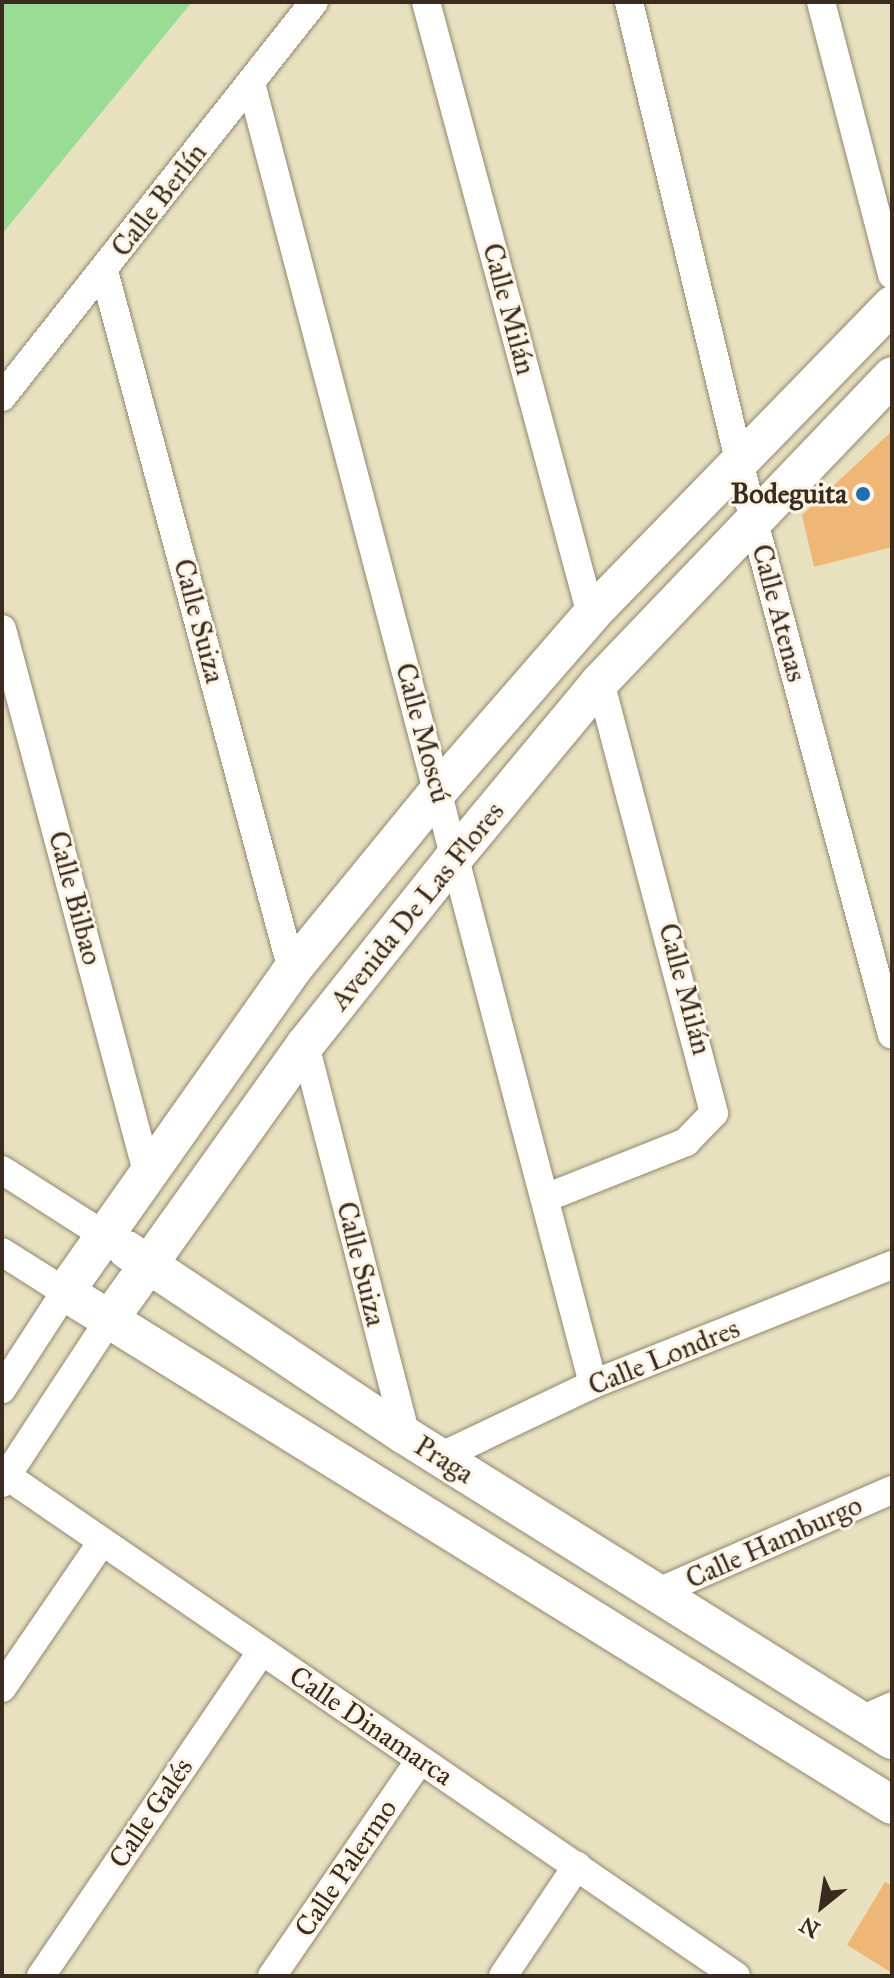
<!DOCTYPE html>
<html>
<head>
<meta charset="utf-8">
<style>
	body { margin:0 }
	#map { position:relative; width:894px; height:1978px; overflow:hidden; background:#e8e1bf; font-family:"IM FELL Great Primer",serif }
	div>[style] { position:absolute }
	.green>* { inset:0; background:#99dd95 }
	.building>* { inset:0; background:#eeb776 }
	.roads { filter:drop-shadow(0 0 2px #92866e) drop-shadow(0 0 2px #92866e) }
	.street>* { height:28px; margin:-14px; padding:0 14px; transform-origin:14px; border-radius:14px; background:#fff }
	.secondary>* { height:38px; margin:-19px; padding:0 19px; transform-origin:19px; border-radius:19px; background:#fff }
	.dots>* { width:22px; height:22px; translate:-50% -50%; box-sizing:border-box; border:4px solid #fcf5e5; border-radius:50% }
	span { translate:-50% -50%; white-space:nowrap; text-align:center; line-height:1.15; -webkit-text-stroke:6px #fcf5e5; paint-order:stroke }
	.street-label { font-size:28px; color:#3b2a1e }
	.poi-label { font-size:28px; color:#3b2a1e; font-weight:700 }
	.right { translate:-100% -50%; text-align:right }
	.frame { position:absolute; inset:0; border:4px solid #3b2a1e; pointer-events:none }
	.north { position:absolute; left:782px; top:1866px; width:80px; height:80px; -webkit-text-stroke:6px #fcf5e5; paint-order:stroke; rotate:210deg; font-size:22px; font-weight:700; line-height:32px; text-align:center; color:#3b2a1e }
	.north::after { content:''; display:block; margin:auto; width:28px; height:36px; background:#3b2a1e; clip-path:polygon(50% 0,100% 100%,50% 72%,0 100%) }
</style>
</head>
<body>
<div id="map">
	<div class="green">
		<div style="clip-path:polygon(2px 2px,192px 2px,2px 234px)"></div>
	</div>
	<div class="building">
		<div style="clip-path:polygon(892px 431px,892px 547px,814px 567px,802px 515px)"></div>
		<div style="clip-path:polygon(885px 1882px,892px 1886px,892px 1973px,847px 1945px)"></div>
	</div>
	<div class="roads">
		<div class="street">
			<div style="left:426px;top:2px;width:635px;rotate:74.93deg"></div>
			<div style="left:629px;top:2px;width:531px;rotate:76.49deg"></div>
			<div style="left:753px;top:518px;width:535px;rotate:74.95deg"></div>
			<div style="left:821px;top:2px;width:282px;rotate:75.4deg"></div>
			<div style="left:251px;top:83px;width:1345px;rotate:75.27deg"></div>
			<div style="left:104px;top:271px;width:724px;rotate:74.95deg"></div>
			<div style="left:2px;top:397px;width:503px;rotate:-51.7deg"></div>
			<div style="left:2px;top:629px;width:558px;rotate:75.04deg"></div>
			<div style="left:305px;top:1045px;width:404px;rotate:75.5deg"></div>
			<div style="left:2px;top:1170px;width:119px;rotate:32.6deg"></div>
			<div style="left:548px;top:1197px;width:149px;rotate:-21.7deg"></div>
			<div style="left:686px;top:1142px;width:40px;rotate:-46deg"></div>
			<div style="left:714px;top:1113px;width:446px;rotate:-104.8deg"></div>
			<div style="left:2px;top:1252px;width:75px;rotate:32.4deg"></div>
			<div style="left:65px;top:1292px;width:116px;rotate:123deg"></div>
			<div style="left:440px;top:1457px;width:170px;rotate:-25.5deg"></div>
			<div style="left:593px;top:1384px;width:322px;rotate:-21.7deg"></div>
			<div style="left:7px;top:1476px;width:884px;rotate:34.45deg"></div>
			<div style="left:2px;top:1483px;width:199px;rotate:-56.7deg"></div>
			<div style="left:656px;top:1593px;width:257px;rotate:-23.6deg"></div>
			<div style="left:2px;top:1688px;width:177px;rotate:-55.6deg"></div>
			<div style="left:859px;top:1721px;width:36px;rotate:-24deg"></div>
			<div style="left:41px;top:1976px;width:393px;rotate:-55.8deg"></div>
			<div style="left:272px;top:1976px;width:262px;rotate:-55.6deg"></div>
			<div style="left:503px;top:1976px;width:133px;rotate:-56.1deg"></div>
		</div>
		<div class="secondary">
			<div style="left:892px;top:305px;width:432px;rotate:134.2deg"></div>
			<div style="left:591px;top:615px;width:230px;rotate:131deg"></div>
			<div style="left:440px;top:789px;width:234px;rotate:129.3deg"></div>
			<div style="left:292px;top:970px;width:394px;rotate:125.2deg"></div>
			<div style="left:65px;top:1292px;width:973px;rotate:31.81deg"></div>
			<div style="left:127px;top:1250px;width:335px;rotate:33.7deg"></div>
			<div style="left:406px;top:1436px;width:573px;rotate:32.03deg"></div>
			<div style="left:111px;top:1317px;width:334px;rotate:-54.5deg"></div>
			<div style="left:305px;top:1045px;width:238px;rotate:-51.5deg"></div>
			<div style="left:453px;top:859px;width:230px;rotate:-50.3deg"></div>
			<div style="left:600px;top:682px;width:423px;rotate:-46.3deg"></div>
		</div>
	</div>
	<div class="dots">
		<div style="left:863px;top:494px;background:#1f6fb2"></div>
	</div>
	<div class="street-label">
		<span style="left:159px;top:200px;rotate:-52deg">Calle Berlín</span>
		<span style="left:509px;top:309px;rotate:75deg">Calle Milán</span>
		<span style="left:779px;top:613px;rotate:75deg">Calle Atenas</span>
		<span style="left:199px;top:621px;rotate:75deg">Calle Suiza</span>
		<span style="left:423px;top:733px;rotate:75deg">Calle Moscú</span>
		<span style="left:75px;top:898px;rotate:75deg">Calle Bilbao</span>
		<span style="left:417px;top:906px;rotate:-51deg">Avenida De Las Flores</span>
		<span style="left:685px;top:989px;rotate:75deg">Calle Milán</span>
		<span style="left:361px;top:1264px;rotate:76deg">Calle Suiza</span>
		<span style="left:664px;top:1357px;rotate:-22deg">Calle Londres</span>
		<span style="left:444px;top:1460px;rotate:32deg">Praga</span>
		<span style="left:774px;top:1542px;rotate:-24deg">Calle Hamburgo</span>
		<span style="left:371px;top:1726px;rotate:34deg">Calle Dinamarca</span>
		<span style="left:151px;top:1813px;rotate:-56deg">Calle Galés</span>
		<span style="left:346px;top:1868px;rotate:-56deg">Calle Palermo</span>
	</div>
	<div class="poi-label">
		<span class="right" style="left:847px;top:494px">Bodeguita</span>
	</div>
	<div class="frame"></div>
	<div class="north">N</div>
</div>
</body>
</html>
